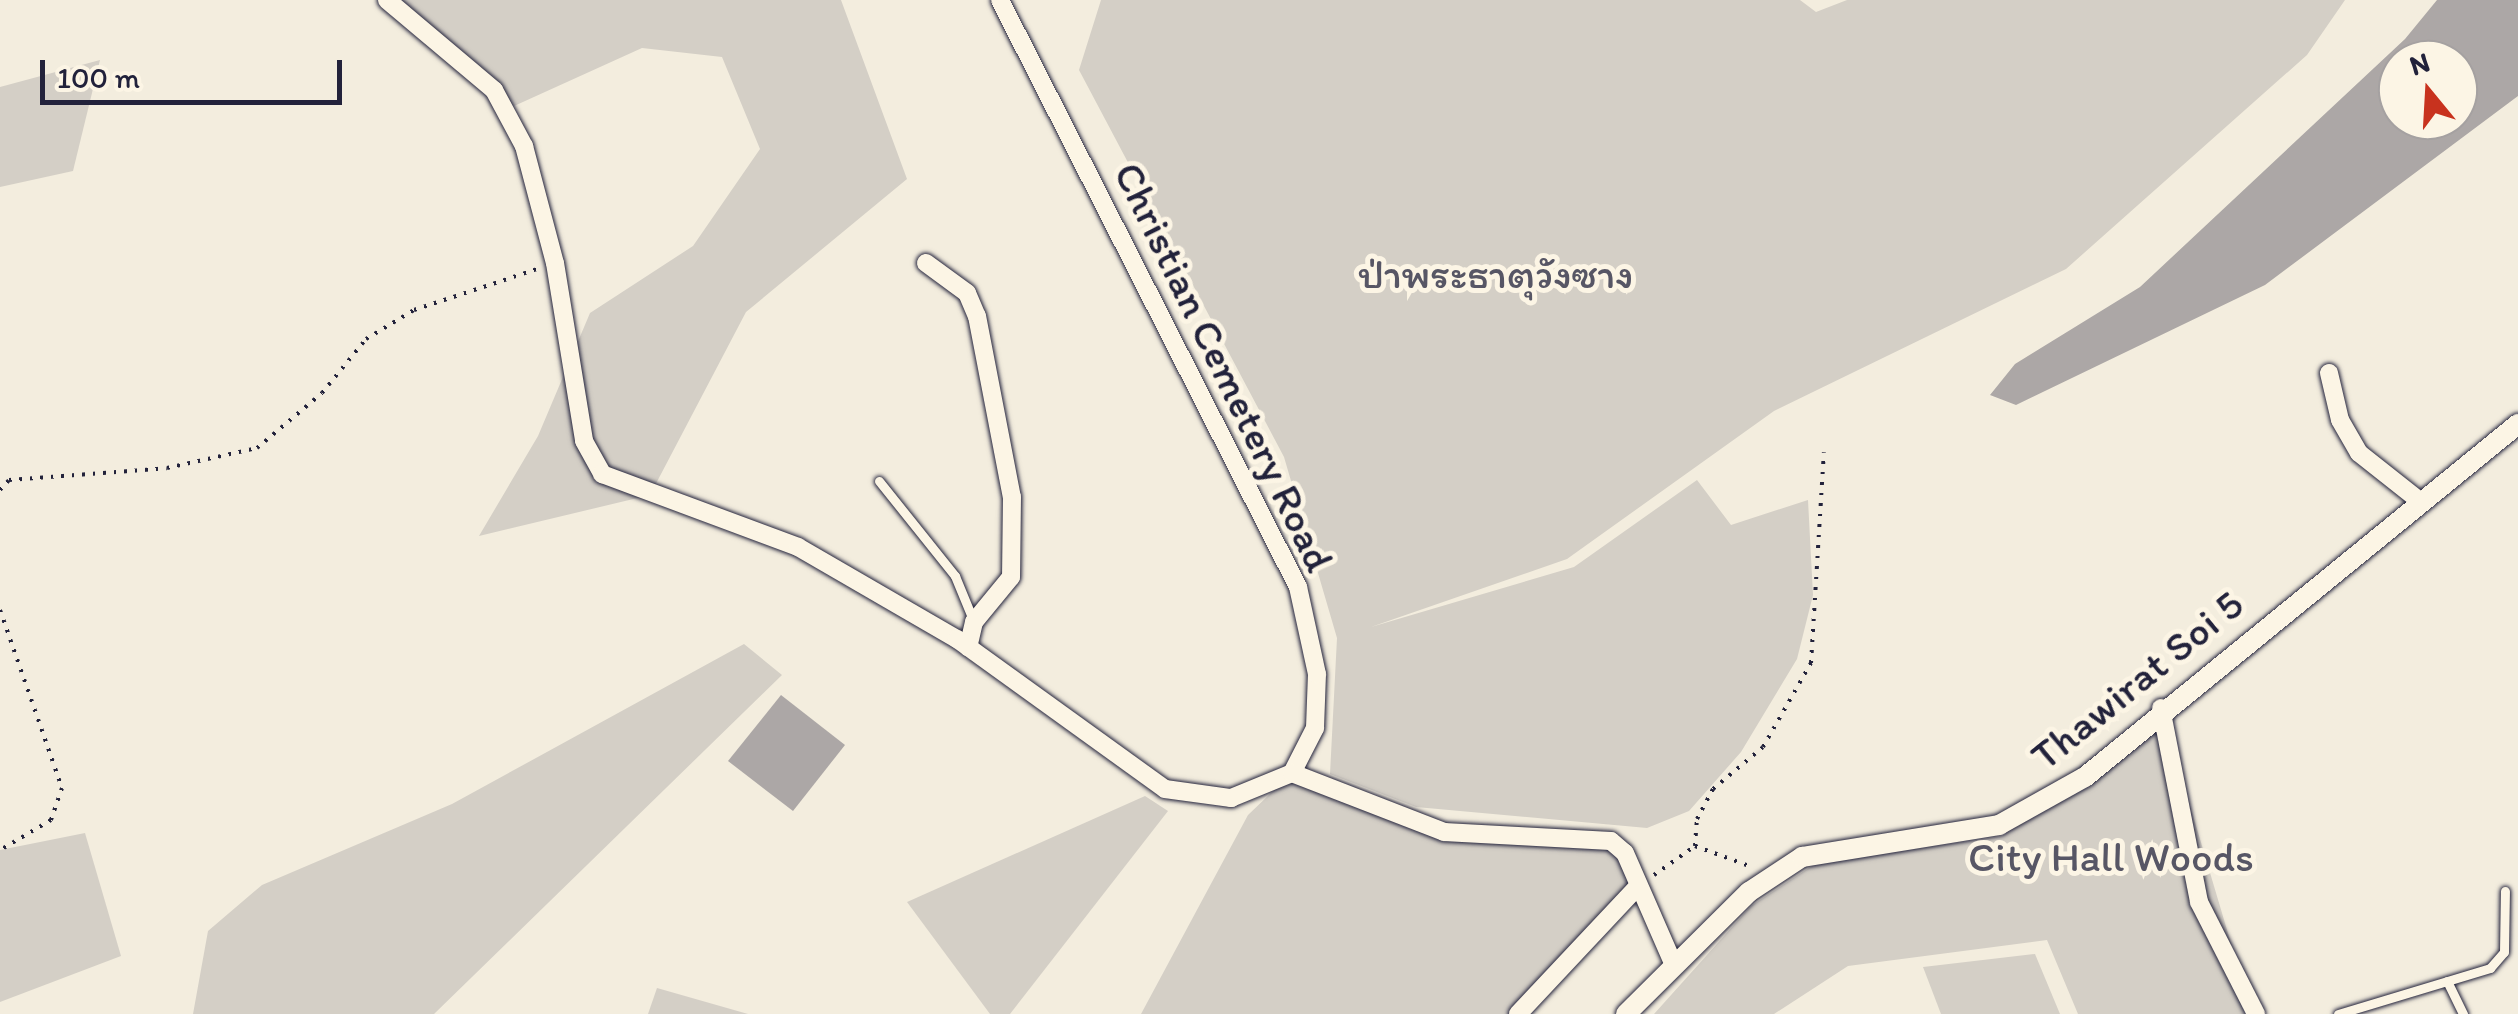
<!DOCTYPE html>
<html>
<head>
<meta charset="utf-8">
<style>
	body { margin:0 }
	#map { position:relative; width:2518px; height:1014px; overflow:hidden; background:#f3edde; font-family:Itim,"Playpen Sans Thai",sans-serif }
	div>[style] { position:absolute }
	.green>* { inset:0; background:#d4cfc6 }
	.water>* { inset:0; background:#aca7a6 }
	.path>* { height:4px; margin-top:-2px; transform-origin:0; background:repeating-linear-gradient(90deg,#22223b 0 2.5px,transparent 0 10.5px) }
	.roads { filter:drop-shadow(0 0 2px #22223b) drop-shadow(0 0 2px #22223b) }
	.service>* { height:9px; margin:-4.5px; padding:0 4.5px; transform-origin:4.5px; border-radius:4.5px; background:#fcf5e5 }
	.minor>* { height:18px; margin:-9px; padding:0 9px; transform-origin:9px; border-radius:9px; background:#fcf5e5 }
	.tertiary>* { height:20px; margin:-10px; padding:0 10px; transform-origin:10px; border-radius:10px; background:#fcf5e5 }
	span { translate:-50% -50%; white-space:nowrap; text-align:center; line-height:1.15; -webkit-text-stroke:10px #fcf5e5; paint-order:stroke }
	.park-label { font-size:42px; color:#575665 }
	.street-label { font-size:42px; color:#22223b }
	.north { position:absolute; left:2378px; top:40px; width:100px; height:100px; box-sizing:border-box; background:#fcf5e5; border:2px solid #a5a1a1; border-radius:50%; rotate:342deg; font-size:28px; font-weight:700; line-height:40px; text-align:center; color:#22223b }
	.north::after { content:''; display:block; margin:auto; width:35px; height:45px; background:#c8321e; clip-path:polygon(50% 0,100% 100%,50% 72%,0 100%) }
	.scale { position:absolute; left:40px; top:60px; width:302px; height:45px; box-sizing:border-box; border:5px solid #22223b; border-top:0; padding-left:12px; font-size:30px; line-height:35px; white-space:nowrap; color:#22223b; -webkit-text-stroke:8px #fcf5e5; paint-order:stroke }
</style>
</head>
<body>
<div id="map">
	<div class="green">
		<div style="clip-path:polygon(387px 0,841px 0,907px 179px,746px 312px,650px 495px,479px 536px,538px 436px,590px 313px,693px 246px,760px 149px,722px 57px,642px 48px,505px 110px)"></div>
		<div style="clip-path:polygon(1101px 0,1800px 0,1816px 12px,1847px 0,2345px 0,2307px 55px,2066px 269px,1774px 411px,1567px 559px,1371px 627px,1574px 567px,1697px 480px,1731px 525px,1808px 500px,1813px 595px,1797px 659px,1741px 752px,1689px 811px,1647px 828px,1416px 807px,1330px 774px,1337px 638px,1284px 457px,1079px 70px)"></div>
		<div style="clip-path:polygon(100px 60px,73px 171px,0 187px,0 87px)"></div>
		<div style="clip-path:polygon(744px 644px,782px 675px,434px 1014px,193px 1014px,208px 931px,262px 885px,452px 804px)"></div>
		<div style="clip-path:polygon(2161px 708px,2247px 997px,2258px 1014px,2078px 1014px,2047px 940px,1848px 966px,1774px 1014px,1654px 1014px,1751px 906px,1815px 864px,2003px 836px,1999px 825px)"></div>
		<div style="clip-path:polygon(1292px 773px,1444px 832px,1611px 841px,1638px 886px,1510px 1014px,1141px 1014px,1248px 815px)"></div>
		<div style="clip-path:polygon(1145px 796px,1168px 811px,1010px 1014px,990px 1014px,907px 902px)"></div>
		<div style="clip-path:polygon(85px 833px,121px 956px,0 1002px,0 850px)"></div>
		<div style="clip-path:polygon(2035px 954px,2060px 1014px,1941px 1014px,1923px 967px)"></div>
		<div style="clip-path:polygon(657px 988px,748px 1014px,648px 1014px)"></div>
	</div>
	<div class="water">
		<div style="clip-path:polygon(evenodd,2437px 0,2518px 0,2518px 96px,2265px 285px,2016px 405px,1990px 395px,2015px 364px,2140px 287px,2405px 39px,2437px 0,2458px 60px,2458px 120px,2398px 120px,2398px 60px,2458px 60px)"></div>
		<div style="clip-path:polygon(781px 695px,845px 745px,793px 811px,728px 761px)"></div>
	</div>
	<div class="path">
		<div style="left:0;top:490px;width:13px;rotate:-48deg"></div>
		<div style="left:9px;top:480px;width:158px;rotate:-4.3deg"></div>
		<div style="left:167px;top:468px;width:92px;rotate:-12.5deg"></div>
		<div style="left:257px;top:448px;width:85px;rotate:-40.2deg"></div>
		<div style="left:322px;top:393px;width:70px;rotate:-50.8deg"></div>
		<div style="left:366px;top:339px;width:56px;rotate:-31.1deg"></div>
		<div style="left:414px;top:310px;width:130px;rotate:-18.4deg"></div>
		<div style="left:0;top:610px;width:188px;rotate:70.8deg"></div>
		<div style="left:62px;top:788px;width:34px;rotate:109deg"></div>
		<div style="left:51px;top:820px;width:59px;rotate:149.5deg"></div>
		<div style="left:1695px;top:846px;width:27px;rotate:-86deg"></div>
		<div style="left:1697px;top:819px;width:34px;rotate:-62deg"></div>
		<div style="left:1713px;top:789px;width:65px;rotate:-40deg"></div>
		<div style="left:1763px;top:747px;width:97px;rotate:-60.3deg"></div>
		<div style="left:1811px;top:663px;width:211px;rotate:-86.5deg"></div>
		<div style="left:1654px;top:875px;width:50px;rotate:-35.3deg"></div>
		<div style="left:1695px;top:846px;width:61px;rotate:20.2deg"></div>
	</div>
	<div class="roads">
		<div class="service">
			<div style="left:879px;top:481px;width:122px;rotate:51.3deg"></div>
			<div style="left:955px;top:576px;width:50px;rotate:67.6deg"></div>
			<div style="left:2447px;top:981px;width:37px;rotate:64deg"></div>
			<div style="left:2338px;top:1014px;width:159px;rotate:-16.8deg"></div>
			<div style="left:2490px;top:968px;width:21px;rotate:-49deg"></div>
			<div style="left:2504px;top:952px;width:61px;rotate:-89.1deg"></div>
		</div>
		<div class="minor">
			<div style="left:387px;top:0;width:140px;rotate:40.1deg"></div>
			<div style="left:494px;top:90px;width:64px;rotate:61.8deg"></div>
			<div style="left:524px;top:146px;width:121px;rotate:75.2deg"></div>
			<div style="left:555px;top:263px;width:180px;rotate:80.7deg"></div>
			<div style="left:584px;top:441px;width:38px;rotate:61deg"></div>
			<div style="left:602px;top:474px;width:209px;rotate:20.4deg"></div>
			<div style="left:798px;top:547px;width:184px;rotate:30.1deg"></div>
			<div style="left:957px;top:639px;width:256px;rotate:35.8deg"></div>
			<div style="left:1165px;top:789px;width:67px;rotate:7.8deg"></div>
			<div style="left:1231px;top:798px;width:66px;rotate:-22.3deg"></div>
			<div style="left:1292px;top:773px;width:51px;rotate:-62.9deg"></div>
			<div style="left:1315px;top:728px;width:54px;rotate:-87.9deg"></div>
			<div style="left:1317px;top:674px;width:89px;rotate:-102.3deg"></div>
			<div style="left:1298px;top:587px;width:658px;rotate:-116.92deg"></div>
			<div style="left:926px;top:263px;width:51px;rotate:36.2deg"></div>
			<div style="left:967px;top:293px;width:25px;rotate:67deg"></div>
			<div style="left:977px;top:316px;width:184px;rotate:79.1deg"></div>
			<div style="left:1012px;top:497px;width:80px;rotate:90.7deg"></div>
			<div style="left:1011px;top:577px;width:58px;rotate:129.4deg"></div>
			<div style="left:974px;top:622px;width:26px;rotate:103deg"></div>
			<div style="left:2329px;top:373px;width:48px;rotate:76.8deg"></div>
			<div style="left:2340px;top:420px;width:38px;rotate:60deg"></div>
			<div style="left:2359px;top:453px;width:79px;rotate:38.3deg"></div>
			<div style="left:2161px;top:708px;width:198px;rotate:78.9deg"></div>
			<div style="left:2199px;top:902px;width:126px;rotate:63deg"></div>
			<div style="left:1292px;top:773px;width:163px;rotate:21.2deg"></div>
			<div style="left:1444px;top:832px;width:167px;rotate:3.1deg"></div>
			<div style="left:1611px;top:841px;width:18px;rotate:41deg"></div>
			<div style="left:1625px;top:853px;width:122px;rotate:66.4deg"></div>
			<div style="left:1518px;top:1014px;width:175px;rotate:-46.8deg"></div>
		</div>
		<div class="tertiary">
			<div style="left:1626px;top:1014px;width:173px;rotate:-44.8deg"></div>
			<div style="left:1749px;top:892px;width:64px;rotate:-33.4deg"></div>
			<div style="left:1802px;top:857px;width:200px;rotate:-9.2deg"></div>
			<div style="left:1999px;top:825px;width:98px;rotate:-29.2deg"></div>
			<div style="left:2085px;top:777px;width:559px;rotate:-39.19deg"></div>
		</div>
	</div>
	<div class="park-label">
		<span style="left:1496px;top:274px">ป่าพระธาตุวังซาง</span>
		<span style="left:2111px;top:857px">City Hall Woods</span>
	</div>
	<div class="street-label">
		<span style="left:1224px;top:367px;rotate:64deg">Christian Cemetery Road</span>
		<span style="left:2137px;top:680px;rotate:-39deg">Thawirat Soi 5</span>
	</div>
	<div class="north">N</div>
	<div class="scale">100 m</div>
</div>
</body>
</html>
